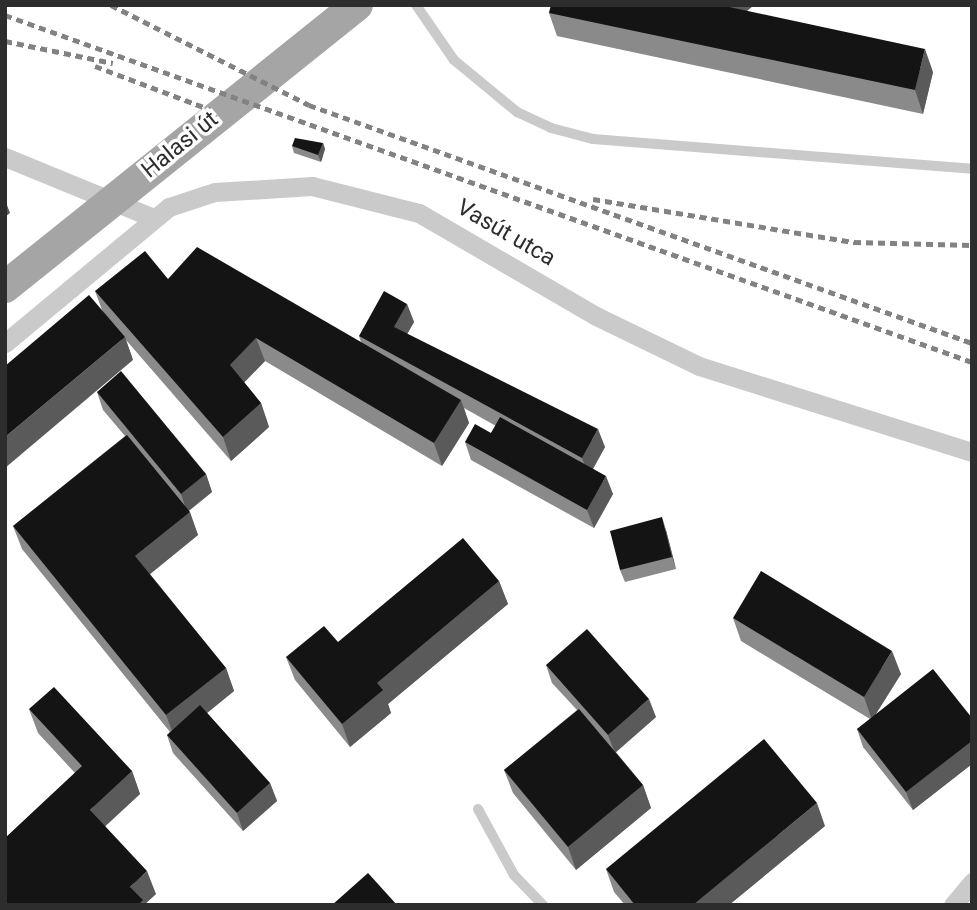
<!DOCTYPE html>
<html>
<head>
<meta charset="utf-8">
<style>
	body { margin:0 }
	#map { position:relative; width:977px; height:910px; overflow:hidden; background:#fff; font-family:Roboto,sans-serif }
	div>[style] { position:absolute }
	.lane>* { height:10px; margin:-5px; padding:0 5px; transform-origin:5px; border-radius:5px; background:#cacaca }
	.street>* { height:19px; margin:-9.5px; padding:0 9.5px; transform-origin:9.5px; border-radius:9.5px; background:#cacaca }
	.primary>* { height:32px; margin:-16px; padding:0 16px; transform-origin:16px; border-radius:16px; background:#a5a5a5 }
	.rail>* { height:5px; margin-top:-2.5px; transform-origin:0; background:repeating-linear-gradient(90deg,#828282 0 7px,transparent 0 12px) }
	.wall>* { inset:0; background:#8a8a8a }
	.shaded-wall>* { inset:0; background:#5a5a5a }
	.building>* { inset:0; background:#141414 }
	span { translate:-50% -50%; white-space:nowrap; text-align:center; line-height:1.15; -webkit-text-stroke:7px #fff; paint-order:stroke }
	.street-label { font-size:23px; color:#2d2d2d }
	.frame { position:absolute; inset:0; border:7px solid #2d2d2d; pointer-events:none }
</style>
</head>
<body>
<div id="map">
	<div class="lane">
		<div style="left:416px;top:5px;width:67px;rotate:55.4deg"></div>
		<div style="left:454px;top:60px;width:82px;rotate:39.5deg"></div>
		<div style="left:517px;top:112px;width:38px;rotate:25deg"></div>
		<div style="left:551px;top:128px;width:43px;rotate:14.7deg"></div>
		<div style="left:593px;top:139px;width:380px;rotate:4.5deg"></div>
		<div style="left:478px;top:809px;width:75px;rotate:61.4deg"></div>
		<div style="left:514px;top:875px;width:42px;rotate:46deg"></div>
	</div>
	<div class="street">
		<div style="left:5px;top:157px;width:158px;rotate:22.3deg"></div>
		<div style="left:5px;top:343px;width:213px;rotate:-39.7deg"></div>
		<div style="left:169px;top:207px;width:48px;rotate:-18.1deg"></div>
		<div style="left:215px;top:192px;width:97px;rotate:-3.5deg"></div>
		<div style="left:312px;top:186px;width:110px;rotate:14.2deg"></div>
		<div style="left:419px;top:213px;width:205px;rotate:30.2deg"></div>
		<div style="left:596px;top:316px;width:114px;rotate:25.9deg"></div>
		<div style="left:699px;top:366px;width:286px;rotate:17.5deg"></div>
		<div style="left:953px;top:905px;width:30px;rotate:-50deg"></div>
	</div>
	<div class="primary">
		<div style="left:5px;top:287px;width:451px;rotate:-38.7deg"></div>
	</div>
	<div class="rail">
		<div style="left:111px;top:5px;width:222px;rotate:26.8deg"></div>
		<div style="left:309px;top:105px;width:704px;rotate:19.75deg"></div>
		<div style="left:5px;top:15px;width:1027px;rotate:19.74deg"></div>
		<div style="left:5px;top:41px;width:110px;rotate:11.5deg"></div>
		<div style="left:95px;top:66px;width:122px;rotate:20.7deg"></div>
		<div style="left:593px;top:199px;width:265px;rotate:9.4deg"></div>
		<div style="left:854px;top:242px;width:118px;rotate:1.5deg"></div>
	</div>
	<div class="wall">
		<div style="clip-path:polygon(551px 5px,754px 5px,747px 11px,933px 72px,923px 114px,557px 36px,549px 13px)"></div>
		<div style="clip-path:polygon(323px 143px,325px 149px,321px 162px,294px 153px,292px 146px)"></div>
		<div style="clip-path:polygon(168px 279px,361px 342px,359px 336px,407px 304px,414px 322px,407px 334px,605px 447px,593px 469px,613px 494px,594px 528px,471px 460px,465px 442px,491px 433px,496px 426px,464px 408px,469px 423px,442px 466px,265px 361px,244px 382px,261px 403px,269px 427px,231px 461px,126px 340px,133px 360px,102px 310px,95px 291px)"></div>
		<div style="clip-path:polygon(97px 392px,206px 474px,212px 492px,189px 511px,198px 535px,150px 574px,226px 668px,234px 691px,207px 713px,270px 783px,277px 801px,243px 831px,173px 753px,167px 735px,170px 732px,22px 549px,13px 526px,125px 436px,103px 410px)"></div>
		<div style="clip-path:polygon(666px 530px,676px 569px,625px 582px,620px 570px)"></div>
		<div style="clip-path:polygon(499px 581px,508px 604px,388px 704px,391px 713px,350px 747px,295px 680px,286px 657px,338px 642px)"></div>
		<div style="clip-path:polygon(733px 618px,901px 674px,876px 714px,972px 718px,972px 764px,913px 810px,863px 747px,857px 729px,870px 719px,741px 641px)"></div>
		<div style="clip-path:polygon(546px 665px,656px 717px,616px 752px,643px 785px,651px 808px,576px 870px,513px 793px,504px 770px,577px 710px,552px 683px)"></div>
		<div style="clip-path:polygon(29px 709px,132px 771px,140px 794px,105px 826px,156px 894px,145px 904px,75px 773px,38px 733px)"></div>
		<div style="clip-path:polygon(825px 826px,729px 905px,625px 905px,614px 892px,606px 869px)"></div>
	</div>
	<div class="shaded-wall">
		<div style="clip-path:polygon(718px 5px,754px 5px,726px 28px)"></div>
		<div style="clip-path:polygon(925px 49px,933px 72px,923px 114px,915px 90px)"></div>
		<div style="clip-path:polygon(323px 143px,325px 149px,321px 162px,318px 155px)"></div>
		<div style="clip-path:polygon(5px 200px,10px 213px,5px 217px)"></div>
		<div style="clip-path:polygon(407px 304px,414px 322px,401px 345px,394px 327px)"></div>
		<div style="clip-path:polygon(125px 337px,133px 360px,5px 468px,5px 437px)"></div>
		<div style="clip-path:polygon(256px 338px,265px 361px,239px 388px,230px 365px)"></div>
		<div style="clip-path:polygon(461px 400px,469px 423px,442px 466px,434px 443px)"></div>
		<div style="clip-path:polygon(261px 403px,269px 427px,231px 461px,223px 437px)"></div>
		<div style="clip-path:polygon(598px 429px,605px 447px,589px 476px,582px 458px)"></div>
		<div style="clip-path:polygon(206px 474px,212px 492px,187px 512px,181px 494px)"></div>
		<div style="clip-path:polygon(606px 476px,613px 494px,594px 528px,587px 510px)"></div>
		<div style="clip-path:polygon(190px 512px,198px 535px,144px 579px,135px 556px)"></div>
		<div style="clip-path:polygon(662px 517px,666px 530px,676px 569px,672px 557px)"></div>
		<div style="clip-path:polygon(499px 581px,508px 604px,388px 704px,391px 713px,350px 747px,342px 724px,377px 683px)"></div>
		<div style="clip-path:polygon(892px 651px,901px 674px,872px 720px,864px 697px)"></div>
		<div style="clip-path:polygon(226px 668px,234px 691px,175px 739px,166px 715px)"></div>
		<div style="clip-path:polygon(649px 699px,656px 717px,615px 753px,608px 735px)"></div>
		<div style="clip-path:polygon(972px 741px,972px 764px,913px 810px,906px 792px)"></div>
		<div style="clip-path:polygon(132px 771px,140px 794px,98px 833px,90px 810px)"></div>
		<div style="clip-path:polygon(270px 783px,277px 801px,243px 831px,237px 813px)"></div>
		<div style="clip-path:polygon(643px 785px,651px 808px,576px 870px,568px 847px)"></div>
		<div style="clip-path:polygon(817px 803px,825px 826px,729px 905px,693px 905px)"></div>
		<div style="clip-path:polygon(147px 871px,156px 894px,145px 904px,137px 905px,130px 887px)"></div>
	</div>
	<div class="building">
		<div style="clip-path:polygon(551px 5px,720px 5px,925px 49px,915px 90px,549px 13px)"></div>
		<div style="clip-path:polygon(295px 138px,323px 143px,318px 155px,292px 146px)"></div>
		<div style="clip-path:polygon(197px 247px,461px 400px,434px 443px,256px 338px,230px 365px,261px 403px,223px 437px,95px 291px,145px 251px,168px 279px)"></div>
		<div style="clip-path:polygon(384px 291px,407px 304px,394px 327px,598px 429px,582px 458px,359px 336px)"></div>
		<div style="clip-path:polygon(89px 295px,125px 337px,5px 437px,5px 366px)"></div>
		<div style="clip-path:polygon(121px 371px,206px 474px,181px 494px,97px 392px)"></div>
		<div style="clip-path:polygon(500px 417px,606px 476px,587px 510px,465px 442px,475px 424px,491px 433px)"></div>
		<div style="clip-path:polygon(127px 435px,190px 512px,135px 556px,226px 668px,166px 715px,13px 526px)"></div>
		<div style="clip-path:polygon(662px 517px,672px 557px,620px 570px,610px 531px)"></div>
		<div style="clip-path:polygon(463px 538px,499px 581px,377px 683px,383px 690px,342px 724px,286px 657px,324px 626px,338px 642px)"></div>
		<div style="clip-path:polygon(761px 571px,892px 651px,864px 697px,733px 618px)"></div>
		<div style="clip-path:polygon(587px 629px,649px 699px,608px 735px,546px 665px)"></div>
		<div style="clip-path:polygon(933px 669px,972px 718px,972px 741px,906px 792px,857px 729px)"></div>
		<div style="clip-path:polygon(54px 687px,132px 771px,90px 810px,147px 871px,130px 887px,143px 900px,138px 905px,5px 905px,5px 838px,82px 766px,29px 709px)"></div>
		<div style="clip-path:polygon(200px 705px,270px 783px,237px 813px,167px 735px)"></div>
		<div style="clip-path:polygon(579px 709px,643px 785px,568px 847px,504px 770px)"></div>
		<div style="clip-path:polygon(764px 739px,817px 803px,693px 905px,635px 905px,606px 869px)"></div>
		<div style="clip-path:polygon(368px 873px,397px 905px,332px 905px)"></div>
	</div>
	<div class="street-label">
		<span style="left:180px;top:145px;rotate:-39deg">Halasi út</span>
		<span style="left:506px;top:233px;rotate:30deg">Vasút utca</span>
	</div>
	<div class="frame"></div>
</div>
</body>
</html>
